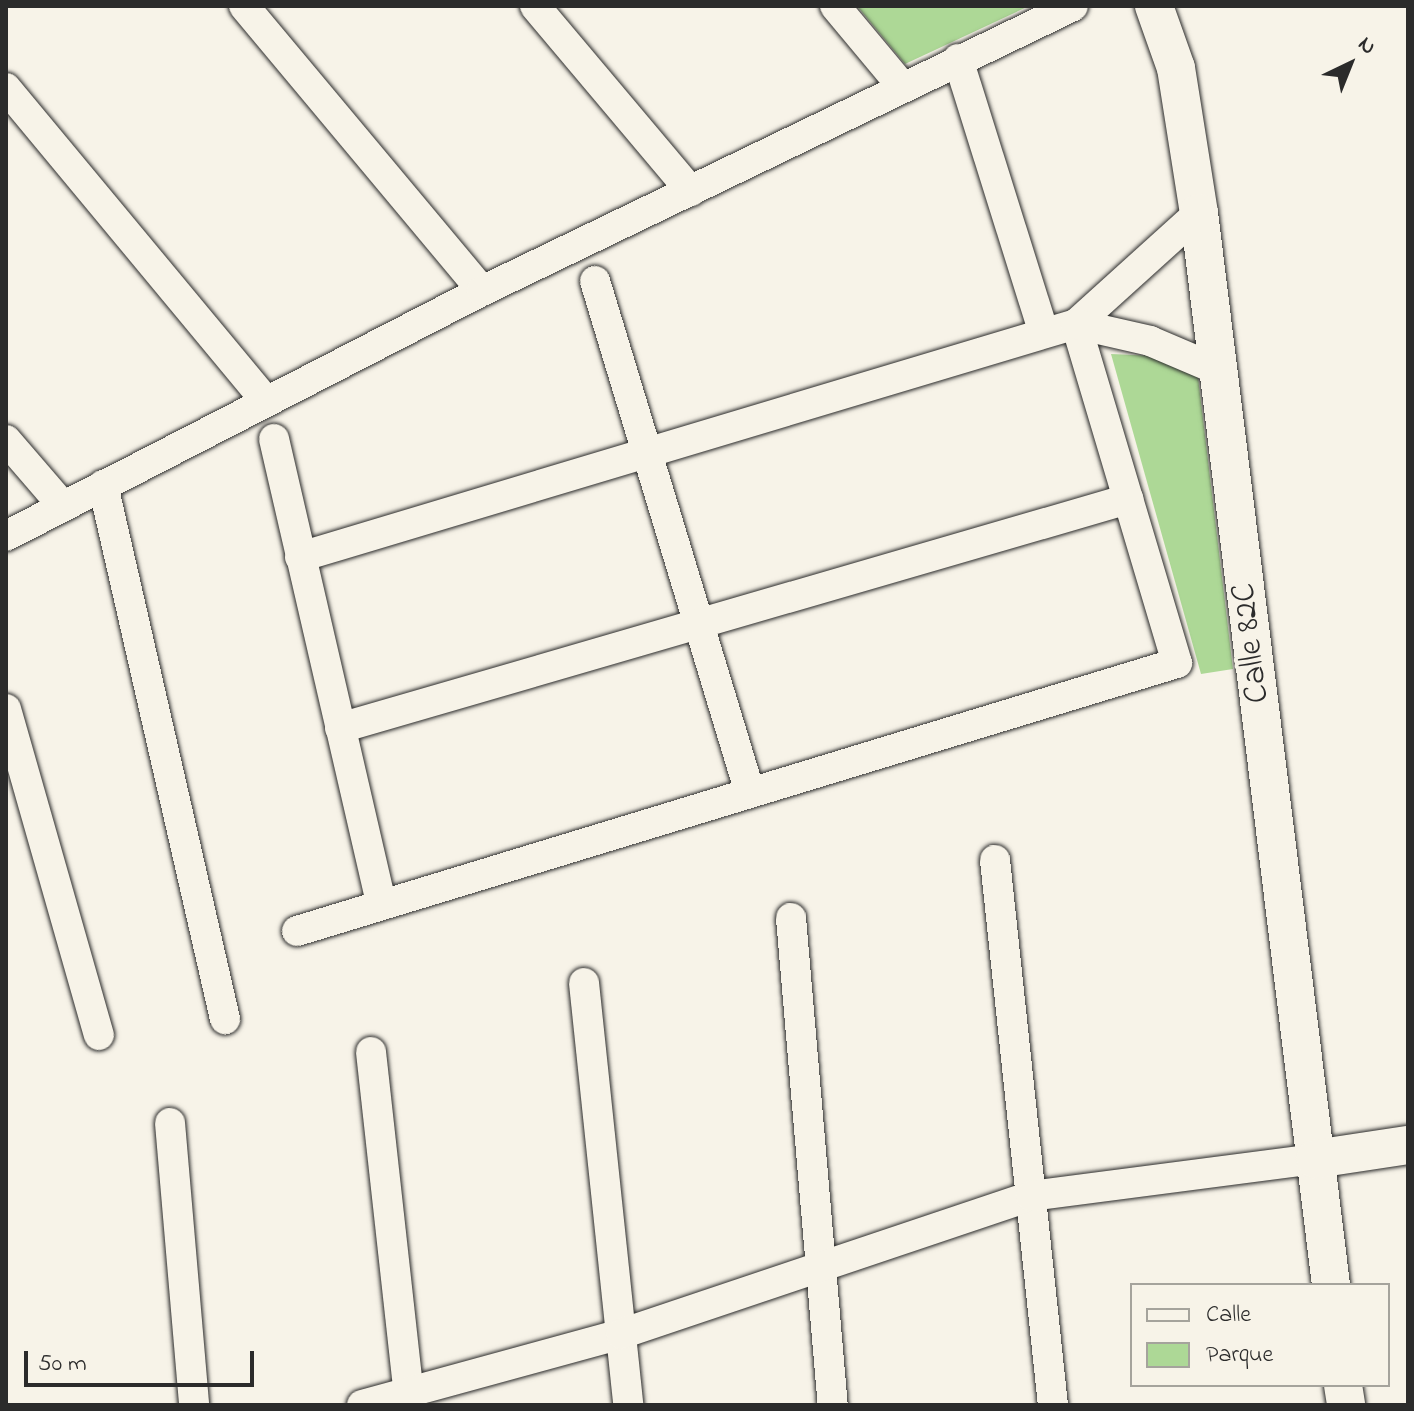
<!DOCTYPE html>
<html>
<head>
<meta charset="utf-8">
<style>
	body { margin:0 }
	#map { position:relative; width:1414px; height:1411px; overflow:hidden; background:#f7f3e8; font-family:"Indie Flower",sans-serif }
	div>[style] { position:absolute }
	.green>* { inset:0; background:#add896 }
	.roads { filter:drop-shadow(0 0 2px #2b2b2b) drop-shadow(0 0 2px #2b2b2b) }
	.minor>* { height:30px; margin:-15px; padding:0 15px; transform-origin:15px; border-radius:15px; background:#f7f3e8 }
	.tertiary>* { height:38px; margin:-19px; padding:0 19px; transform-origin:19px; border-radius:19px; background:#f7f3e8 }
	span { translate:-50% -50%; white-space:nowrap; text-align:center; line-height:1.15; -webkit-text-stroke:8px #f7f3e8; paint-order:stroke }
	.street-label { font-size:34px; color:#2b2b2b }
	.frame { position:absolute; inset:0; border:8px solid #2b2b2b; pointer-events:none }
	.legend { position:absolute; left:1130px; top:1283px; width:260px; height:104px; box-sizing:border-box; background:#f7f3e8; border:2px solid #a5a39c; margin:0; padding:10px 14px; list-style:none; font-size:24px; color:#2b2b2b }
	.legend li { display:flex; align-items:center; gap:16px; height:40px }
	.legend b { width:40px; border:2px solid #a5a39c }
	.north { position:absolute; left:1310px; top:24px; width:80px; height:80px; -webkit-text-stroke:6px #f7f3e8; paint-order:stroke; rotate:43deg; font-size:22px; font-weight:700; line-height:32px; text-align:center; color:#2b2b2b }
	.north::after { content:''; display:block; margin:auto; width:28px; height:36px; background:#2b2b2b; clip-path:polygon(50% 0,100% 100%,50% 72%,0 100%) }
	.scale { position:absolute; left:24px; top:1351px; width:230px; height:36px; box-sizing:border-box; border:4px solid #2b2b2b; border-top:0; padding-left:10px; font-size:24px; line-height:28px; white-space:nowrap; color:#2b2b2b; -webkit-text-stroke:6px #f7f3e8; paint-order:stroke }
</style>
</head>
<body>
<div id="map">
	<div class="green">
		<div style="clip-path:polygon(857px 6px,1029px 6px,905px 64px)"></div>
		<div style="clip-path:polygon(1111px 354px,1156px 356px,1198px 377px,1233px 669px,1201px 674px)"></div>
	</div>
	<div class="roads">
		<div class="minor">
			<div style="left:244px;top:6px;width:371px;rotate:50.1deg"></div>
			<div style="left:535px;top:6px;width:242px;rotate:49.9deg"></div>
			<div style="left:835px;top:6px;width:104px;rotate:50.1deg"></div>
			<div style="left:958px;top:59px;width:287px;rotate:72.6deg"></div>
			<div style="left:6px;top:88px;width:407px;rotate:50.3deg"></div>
			<div style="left:595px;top:281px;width:535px;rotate:73.16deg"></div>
			<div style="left:274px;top:439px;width:478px;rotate:77deg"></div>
			<div style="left:6px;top:440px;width:87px;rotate:49.2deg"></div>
			<div style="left:103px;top:485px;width:548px;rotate:77.13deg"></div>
			<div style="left:6px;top:536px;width:535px;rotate:-27.24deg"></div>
			<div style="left:482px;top:291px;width:656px;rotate:-25.74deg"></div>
			<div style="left:300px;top:557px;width:810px;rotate:-16.71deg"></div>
			<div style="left:1076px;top:324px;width:166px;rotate:-42.1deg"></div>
			<div style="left:6px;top:709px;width:339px;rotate:74.1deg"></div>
			<div style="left:340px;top:728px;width:821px;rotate:-16.2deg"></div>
			<div style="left:995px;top:860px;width:548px;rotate:83.93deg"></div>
			<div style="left:791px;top:918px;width:489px;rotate:85.1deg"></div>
			<div style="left:297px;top:931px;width:920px;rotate:-16.94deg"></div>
			<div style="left:1177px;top:663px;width:354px;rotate:-106.6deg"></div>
			<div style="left:1076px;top:324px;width:76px;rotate:12.9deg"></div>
			<div style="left:1150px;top:341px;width:74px;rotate:23.1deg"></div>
			<div style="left:584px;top:983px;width:424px;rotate:84deg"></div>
			<div style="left:371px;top:1052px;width:355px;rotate:83.7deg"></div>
			<div style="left:170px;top:1123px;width:283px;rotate:85.1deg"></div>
			<div style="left:362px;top:1405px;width:269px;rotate:-15.3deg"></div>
			<div style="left:621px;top:1334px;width:433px;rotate:-18.6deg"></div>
			<div style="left:1031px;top:1196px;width:286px;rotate:-7.4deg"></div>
		</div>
		<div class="tertiary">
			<div style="left:1154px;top:6px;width:66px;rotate:70.5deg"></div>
			<div style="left:1176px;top:68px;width:147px;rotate:81deg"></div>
			<div style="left:1199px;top:213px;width:1080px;rotate:82.98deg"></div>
			<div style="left:1315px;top:1159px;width:94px;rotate:-8.6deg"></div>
			<div style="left:1343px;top:1385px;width:20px;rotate:81deg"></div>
		</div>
	</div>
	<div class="street-label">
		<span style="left:1252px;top:643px;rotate:-97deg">Calle 82C</span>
	</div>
	<div class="frame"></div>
	<ul class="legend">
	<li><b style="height:10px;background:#f7f3e8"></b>Calle</li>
	<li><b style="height:22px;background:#add896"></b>Parque</li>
	</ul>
	<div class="north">N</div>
	<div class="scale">50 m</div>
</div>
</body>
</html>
